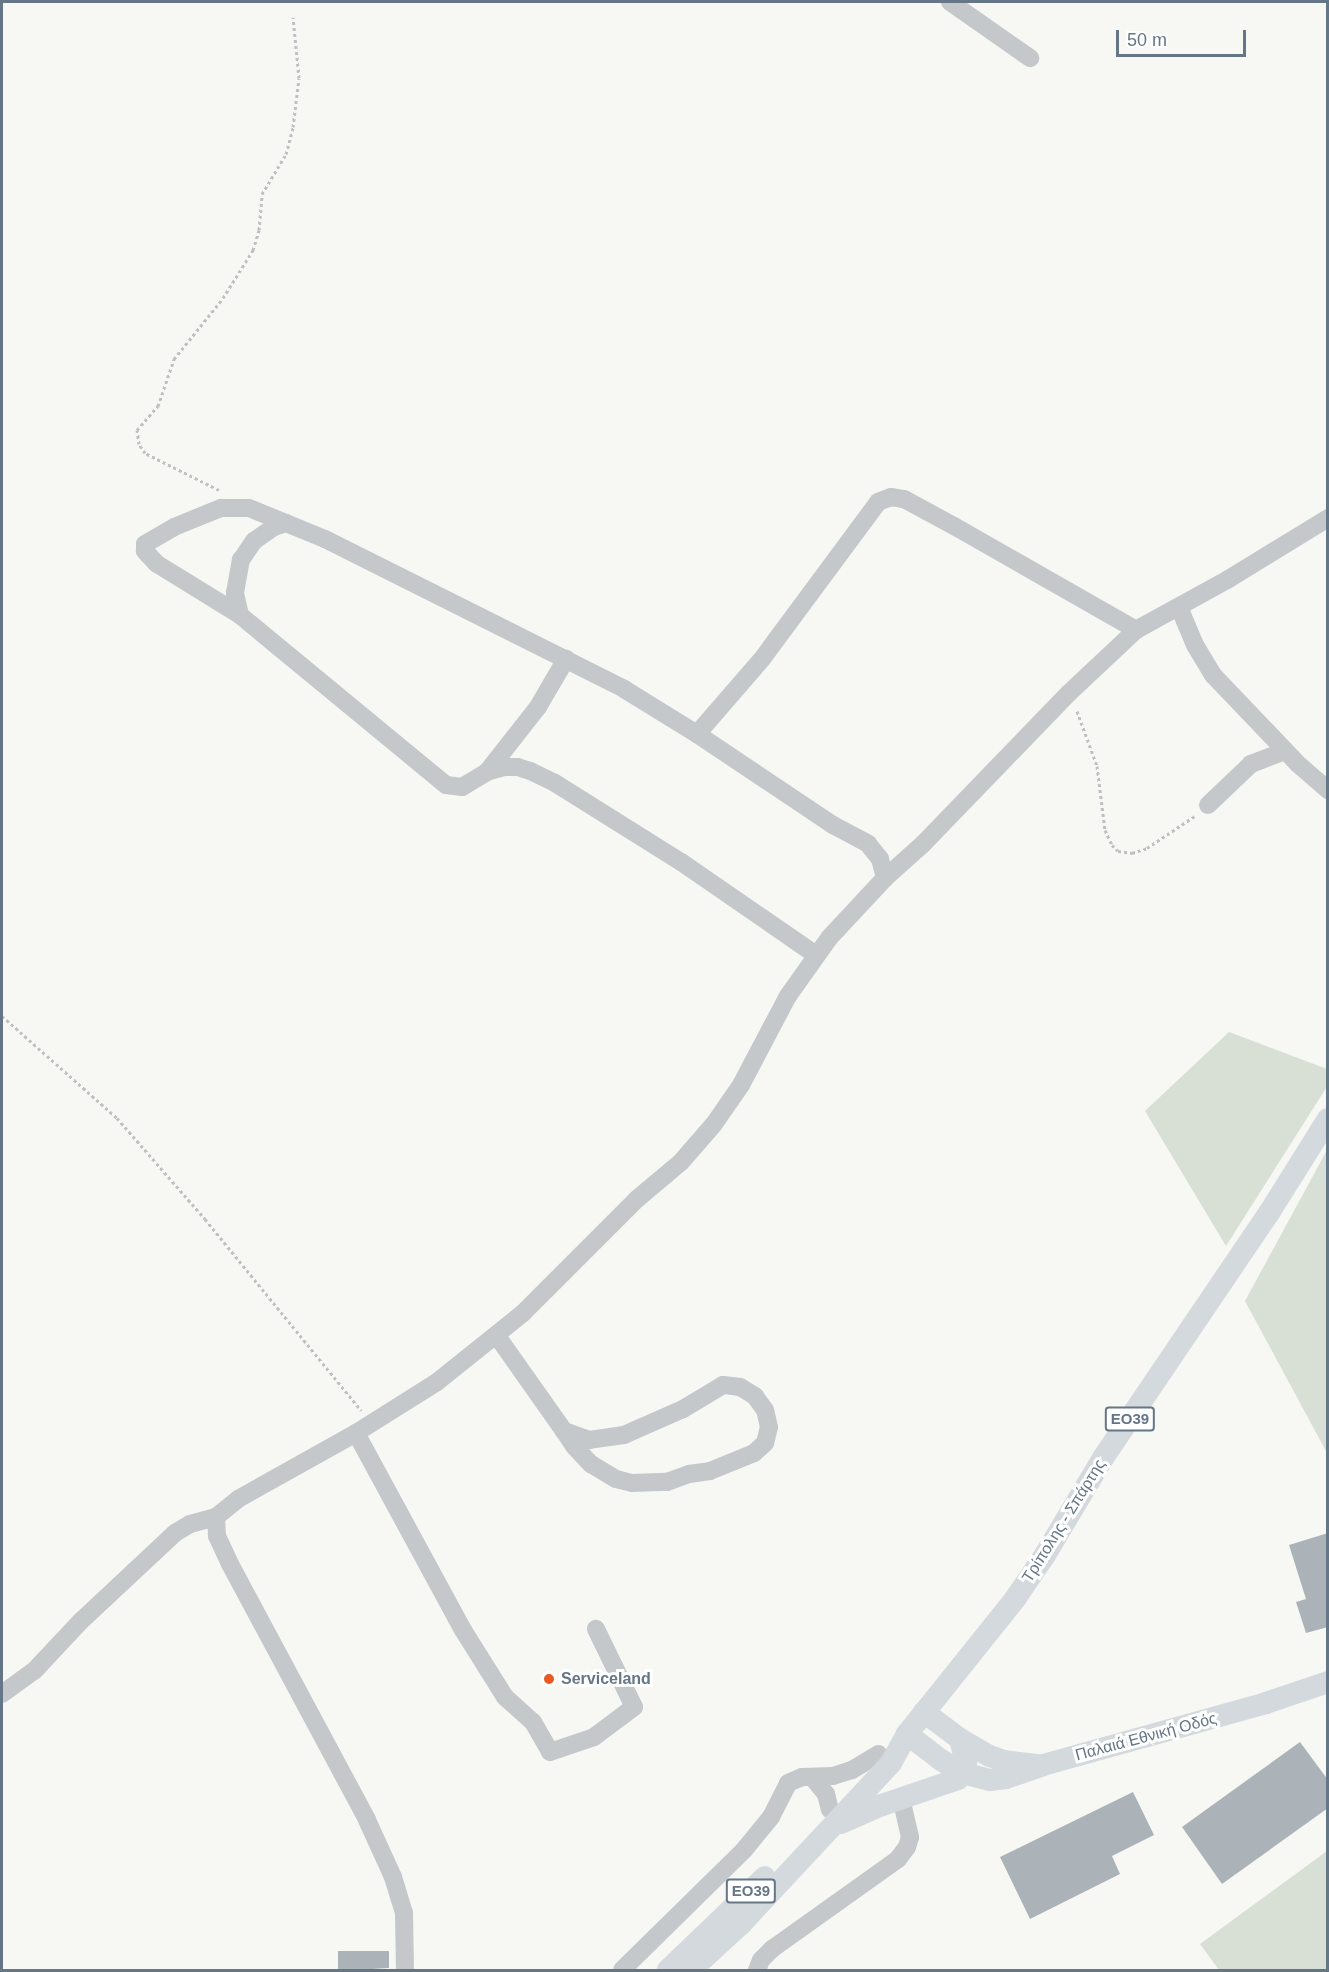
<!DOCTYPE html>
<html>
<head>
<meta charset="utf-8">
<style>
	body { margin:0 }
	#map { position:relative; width:1329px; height:1972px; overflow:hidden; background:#f7f7f4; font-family:Arial,sans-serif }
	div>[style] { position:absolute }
	.green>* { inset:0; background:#d8dfd5 }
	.building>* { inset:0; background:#abb3b9 }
	.path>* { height:3px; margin-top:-1.5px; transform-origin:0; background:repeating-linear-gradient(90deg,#bec0c2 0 3px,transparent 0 6px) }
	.minor>* { height:18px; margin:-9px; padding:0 9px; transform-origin:9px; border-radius:9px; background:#c4c8cb }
	.major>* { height:22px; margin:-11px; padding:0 11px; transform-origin:11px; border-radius:11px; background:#d4d9dd }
	.dots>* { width:16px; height:16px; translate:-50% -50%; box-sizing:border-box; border:3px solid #fff; border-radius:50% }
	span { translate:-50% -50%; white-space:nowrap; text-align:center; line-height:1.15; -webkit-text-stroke:6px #fff; paint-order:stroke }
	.shield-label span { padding:2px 4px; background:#fff; border:2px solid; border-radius:4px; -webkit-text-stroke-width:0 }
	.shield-label { font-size:15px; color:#657686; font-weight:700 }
	.street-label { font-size:16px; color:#657686 }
	.poi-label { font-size:16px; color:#657686; font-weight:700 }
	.left { translate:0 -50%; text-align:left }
	.frame { position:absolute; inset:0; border:3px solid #657686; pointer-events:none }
	.scale { position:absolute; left:1116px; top:30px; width:130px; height:27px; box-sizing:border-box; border:3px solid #657686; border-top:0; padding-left:8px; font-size:18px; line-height:21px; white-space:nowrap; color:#657686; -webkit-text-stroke:4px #fff; paint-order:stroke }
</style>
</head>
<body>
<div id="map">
	<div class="green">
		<div style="clip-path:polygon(1229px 1032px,1327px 1069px,1328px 1085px,1226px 1246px,1145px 1111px)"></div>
		<div style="clip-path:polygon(1327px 1150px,1327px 1453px,1245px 1301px)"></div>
		<div style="clip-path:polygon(1327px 1851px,1327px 1970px,1219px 1970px,1200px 1944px)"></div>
	</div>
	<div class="building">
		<div style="clip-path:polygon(1328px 1533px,1328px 1627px,1306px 1633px,1296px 1602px,1306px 1599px,1289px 1545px)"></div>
		<div style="clip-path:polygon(1300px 1742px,1328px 1780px,1328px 1808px,1222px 1884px,1182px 1827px)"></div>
		<div style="clip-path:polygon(1133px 1792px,1154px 1835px,1112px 1856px,1120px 1874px,1030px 1919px,1000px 1857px)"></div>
		<div style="clip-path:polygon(338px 1951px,389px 1951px,389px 1968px,338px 1971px)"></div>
	</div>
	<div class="path">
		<div style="left:219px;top:490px;width:83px;rotate:-153.4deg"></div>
		<div style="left:145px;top:453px;width:11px;rotate:-124deg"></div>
		<div style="left:139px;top:444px;width:14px;rotate:-98deg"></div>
		<div style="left:137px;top:430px;width:32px;rotate:-49deg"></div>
		<div style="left:158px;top:406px;width:50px;rotate:-71.2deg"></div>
		<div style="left:174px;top:359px;width:78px;rotate:-51.2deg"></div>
		<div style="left:223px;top:298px;width:57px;rotate:-58deg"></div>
		<div style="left:253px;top:250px;width:21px;rotate:-73deg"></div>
		<div style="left:259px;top:230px;width:36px;rotate:-85deg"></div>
		<div style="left:262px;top:194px;width:47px;rotate:-59deg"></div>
		<div style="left:286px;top:154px;width:28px;rotate:-75deg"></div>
		<div style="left:293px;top:127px;width:49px;rotate:-83deg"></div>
		<div style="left:299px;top:78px;width:61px;rotate:-95.6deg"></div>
		<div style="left:1077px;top:711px;width:59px;rotate:70deg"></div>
		<div style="left:1097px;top:766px;width:64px;rotate:82.9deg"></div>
		<div style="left:1105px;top:830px;width:17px;rotate:65deg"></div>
		<div style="left:1112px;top:845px;width:8px;rotate:45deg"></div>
		<div style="left:1118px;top:851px;width:14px;rotate:8deg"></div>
		<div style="left:1132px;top:853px;width:16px;rotate:-18deg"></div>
		<div style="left:1147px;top:848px;width:58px;rotate:-33.7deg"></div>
		<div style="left:2px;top:1016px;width:154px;rotate:41.6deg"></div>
		<div style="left:117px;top:1118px;width:134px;rotate:48.9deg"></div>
		<div style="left:205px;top:1219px;width:247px;rotate:50.8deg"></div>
	</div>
	<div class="minor">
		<div style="left:950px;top:2px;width:98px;rotate:35deg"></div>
		<div style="left:1179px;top:607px;width:41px;rotate:67.2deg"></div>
		<div style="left:1195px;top:645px;width:35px;rotate:59deg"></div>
		<div style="left:1213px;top:675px;width:123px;rotate:46.3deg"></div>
		<div style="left:1298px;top:764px;width:40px;rotate:41deg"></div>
		<div style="left:240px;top:615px;width:23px;rotate:-103deg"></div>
		<div style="left:235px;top:593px;width:34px;rotate:-80deg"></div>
		<div style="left:241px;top:560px;width:23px;rotate:-56deg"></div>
		<div style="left:254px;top:541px;width:24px;rotate:-35deg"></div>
		<div style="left:274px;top:527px;width:13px;rotate:-18deg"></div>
		<div style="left:697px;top:734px;width:99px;rotate:-49.1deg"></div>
		<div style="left:762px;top:659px;width:195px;rotate:-53.5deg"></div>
		<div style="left:878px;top:502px;width:14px;rotate:-21deg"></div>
		<div style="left:891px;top:497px;width:13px;rotate:9deg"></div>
		<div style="left:904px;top:499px;width:57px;rotate:28.4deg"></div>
		<div style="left:954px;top:526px;width:210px;rotate:29.7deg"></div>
		<div style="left:487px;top:772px;width:83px;rotate:-51.9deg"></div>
		<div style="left:538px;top:707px;width:56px;rotate:-59.7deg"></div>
		<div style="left:1208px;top:805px;width:59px;rotate:-43.6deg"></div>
		<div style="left:1251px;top:764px;width:36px;rotate:-21deg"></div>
		<div style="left:816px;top:955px;width:164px;rotate:-145.4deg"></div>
		<div style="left:681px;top:862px;width:149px;rotate:-147.9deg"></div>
		<div style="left:555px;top:783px;width:28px;rotate:-154deg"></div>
		<div style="left:530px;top:771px;width:13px;rotate:-162deg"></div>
		<div style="left:518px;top:767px;width:14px;rotate:180deg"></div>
		<div style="left:504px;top:767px;width:18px;rotate:164deg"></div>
		<div style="left:487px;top:772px;width:29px;rotate:149deg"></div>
		<div style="left:462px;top:787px;width:16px;rotate:-173deg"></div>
		<div style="left:446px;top:785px;width:267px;rotate:-140.5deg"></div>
		<div style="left:240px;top:615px;width:97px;rotate:-148.4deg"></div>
		<div style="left:157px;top:564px;width:18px;rotate:-133deg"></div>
		<div style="left:145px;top:551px;width:7px;rotate:-90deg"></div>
		<div style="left:145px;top:544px;width:34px;rotate:-30deg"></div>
		<div style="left:174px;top:527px;width:51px;rotate:-22deg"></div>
		<div style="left:221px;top:508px;width:28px"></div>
		<div style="left:249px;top:508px;width:82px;rotate:22.2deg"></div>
		<div style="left:325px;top:539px;width:335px;rotate:26.6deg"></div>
		<div style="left:624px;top:689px;width:86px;rotate:31.7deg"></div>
		<div style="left:697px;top:734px;width:164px;rotate:33.8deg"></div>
		<div style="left:833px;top:825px;width:40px;rotate:28deg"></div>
		<div style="left:868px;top:844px;width:19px;rotate:51deg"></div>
		<div style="left:880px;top:859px;width:20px;rotate:75deg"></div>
		<div style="left:497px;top:1336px;width:116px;rotate:54.8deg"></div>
		<div style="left:564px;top:1431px;width:18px;rotate:56deg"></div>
		<div style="left:574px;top:1446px;width:25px;rotate:47deg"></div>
		<div style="left:591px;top:1464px;width:29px;rotate:31deg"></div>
		<div style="left:616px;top:1479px;width:16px;rotate:14deg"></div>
		<div style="left:632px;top:1483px;width:35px;rotate:-2deg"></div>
		<div style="left:667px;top:1482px;width:23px;rotate:-20deg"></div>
		<div style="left:689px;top:1474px;width:21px;rotate:-8deg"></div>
		<div style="left:710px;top:1471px;width:48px;rotate:-22.2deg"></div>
		<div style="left:754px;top:1453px;width:15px;rotate:-42deg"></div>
		<div style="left:765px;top:1443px;width:16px;rotate:-76deg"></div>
		<div style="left:769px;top:1427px;width:17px;rotate:-103deg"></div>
		<div style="left:765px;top:1410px;width:17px;rotate:-126deg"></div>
		<div style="left:755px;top:1396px;width:17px;rotate:-149deg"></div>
		<div style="left:740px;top:1387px;width:17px;rotate:-173deg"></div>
		<div style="left:723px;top:1385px;width:47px;rotate:149deg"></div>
		<div style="left:683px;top:1409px;width:64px;rotate:156.2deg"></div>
		<div style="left:624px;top:1435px;width:35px;rotate:172deg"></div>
		<div style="left:589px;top:1440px;width:27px;rotate:-160deg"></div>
		<div style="left:356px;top:1433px;width:224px;rotate:61.5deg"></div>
		<div style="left:463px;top:1630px;width:79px;rotate:57.9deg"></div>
		<div style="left:505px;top:1697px;width:38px;rotate:42deg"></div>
		<div style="left:533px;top:1722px;width:34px;rotate:60deg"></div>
		<div style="left:550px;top:1752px;width:46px;rotate:-18.8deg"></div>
		<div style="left:594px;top:1737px;width:50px;rotate:-36.9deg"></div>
		<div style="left:634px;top:1707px;width:87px;rotate:-116deg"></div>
		<div style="left:216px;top:1517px;width:19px;rotate:87deg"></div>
		<div style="left:217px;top:1536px;width:31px;rotate:65deg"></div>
		<div style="left:230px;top:1564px;width:290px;rotate:61.8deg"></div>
		<div style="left:367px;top:1820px;width:63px;rotate:65.5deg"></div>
		<div style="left:393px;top:1877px;width:38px;rotate:73deg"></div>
		<div style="left:404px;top:1913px;width:57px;rotate:89deg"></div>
		<div style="left:2px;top:1694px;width:39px;rotate:-36deg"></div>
		<div style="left:34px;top:1671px;width:69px;rotate:-46.8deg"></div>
		<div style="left:81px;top:1621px;width:129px;rotate:-43.1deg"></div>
		<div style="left:175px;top:1533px;width:17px;rotate:-31deg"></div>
		<div style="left:190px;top:1524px;width:27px;rotate:-15deg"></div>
		<div style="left:216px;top:1517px;width:28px;rotate:-39deg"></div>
		<div style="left:238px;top:1499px;width:135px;rotate:-29.2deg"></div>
		<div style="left:356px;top:1433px;width:96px;rotate:-32.2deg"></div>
		<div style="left:437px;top:1382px;width:110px;rotate:-38.7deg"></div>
		<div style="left:523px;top:1313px;width:161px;rotate:-45deg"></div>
		<div style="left:637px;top:1199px;width:57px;rotate:-40.1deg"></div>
		<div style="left:681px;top:1162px;width:50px;rotate:-49deg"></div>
		<div style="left:714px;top:1124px;width:47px;rotate:-55.3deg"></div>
		<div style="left:741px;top:1085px;width:101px;rotate:-62.2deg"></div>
		<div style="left:788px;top:996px;width:72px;rotate:-54.6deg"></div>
		<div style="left:830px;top:937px;width:81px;rotate:-47deg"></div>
		<div style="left:885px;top:878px;width:51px;rotate:-41.8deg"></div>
		<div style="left:923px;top:844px;width:210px;rotate:-46deg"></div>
		<div style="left:1069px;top:693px;width:92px;rotate:-43.2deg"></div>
		<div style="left:1136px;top:630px;width:104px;rotate:-28.8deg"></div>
		<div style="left:1227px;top:580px;width:119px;rotate:-31.5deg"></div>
		<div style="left:813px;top:1778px;width:21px;rotate:51deg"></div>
		<div style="left:826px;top:1794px;width:16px;rotate:76deg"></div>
		<div style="left:622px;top:1970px;width:171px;rotate:-44.5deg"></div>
		<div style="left:744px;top:1850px;width:43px;rotate:-50.7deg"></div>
		<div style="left:771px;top:1817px;width:38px;rotate:-63deg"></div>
		<div style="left:788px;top:1783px;width:15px;rotate:-23deg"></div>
		<div style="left:802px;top:1777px;width:31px;rotate:-2deg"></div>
		<div style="left:833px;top:1776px;width:20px;rotate:-18deg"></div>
		<div style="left:852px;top:1770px;width:31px;rotate:-31deg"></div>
		<div style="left:757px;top:1970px;width:11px;rotate:-68deg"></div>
		<div style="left:761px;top:1960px;width:16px;rotate:-45deg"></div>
		<div style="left:772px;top:1949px;width:155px;rotate:-35.5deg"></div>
		<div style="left:898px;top:1859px;width:15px;rotate:-53deg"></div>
		<div style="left:907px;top:1847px;width:10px;rotate:-73deg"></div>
		<div style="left:910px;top:1837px;width:39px;rotate:-103deg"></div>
	</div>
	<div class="major">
		<div style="left:924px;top:1712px;width:45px;rotate:36.9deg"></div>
		<div style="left:960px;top:1739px;width:34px;rotate:30deg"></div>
		<div style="left:990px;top:1756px;width:15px;rotate:20deg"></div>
		<div style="left:1004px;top:1761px;width:33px;rotate:7deg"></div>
		<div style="left:907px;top:1734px;width:43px;rotate:37.4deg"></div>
		<div style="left:941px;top:1760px;width:26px;rotate:31deg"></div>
		<div style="left:963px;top:1773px;width:28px;rotate:15deg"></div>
		<div style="left:990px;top:1780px;width:16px;rotate:-7deg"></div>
		<div style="left:1006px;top:1778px;width:39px;rotate:-19deg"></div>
		<div style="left:1043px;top:1765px;width:231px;rotate:-15.5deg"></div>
		<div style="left:1266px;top:1703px;width:65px;rotate:-18.7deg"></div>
		<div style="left:841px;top:1823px;width:45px;rotate:-23.7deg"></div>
		<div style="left:882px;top:1805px;width:80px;rotate:-18.9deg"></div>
		<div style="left:958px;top:1779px;width:19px;rotate:-65deg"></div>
		<div style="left:966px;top:1762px;width:24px;rotate:-105deg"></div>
		<div style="left:668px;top:1970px;width:134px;rotate:-43.8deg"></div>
		<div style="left:691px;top:1970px;width:68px;rotate:-42.6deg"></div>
		<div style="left:741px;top:1924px;width:220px;rotate:-47deg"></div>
		<div style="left:891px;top:1763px;width:33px;rotate:-61deg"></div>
		<div style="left:907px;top:1734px;width:173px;rotate:-51.3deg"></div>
		<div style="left:1015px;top:1599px;width:53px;rotate:-55.7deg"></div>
		<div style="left:1045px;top:1555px;width:113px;rotate:-59.1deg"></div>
		<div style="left:1103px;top:1458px;width:296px;rotate:-55.9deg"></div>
		<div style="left:1269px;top:1213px;width:111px;rotate:-57.9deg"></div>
	</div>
	<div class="dots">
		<div style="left:549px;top:1679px;background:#e85a22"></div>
	</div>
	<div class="shield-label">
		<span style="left:1130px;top:1419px">ΕΟ39</span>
		<span style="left:751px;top:1891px">ΕΟ39</span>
	</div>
	<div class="street-label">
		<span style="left:1064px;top:1521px;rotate:-58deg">Τρίπολης - Σπάρτης</span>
		<span style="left:1146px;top:1737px;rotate:-15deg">Παλαιά Εθνική Οδός</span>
	</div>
	<div class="poi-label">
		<span class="left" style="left:561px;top:1679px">Serviceland</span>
	</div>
	<div class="frame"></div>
	<div class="scale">50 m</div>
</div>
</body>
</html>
